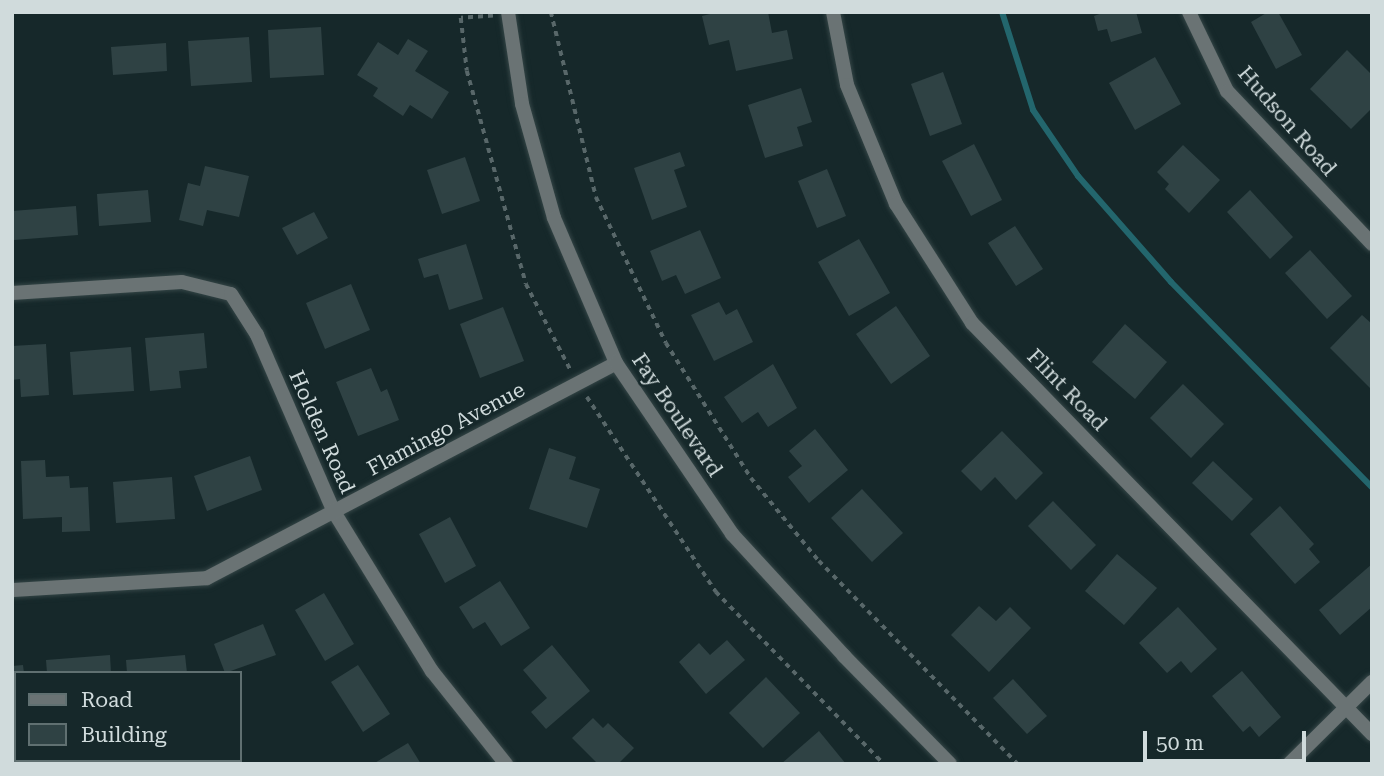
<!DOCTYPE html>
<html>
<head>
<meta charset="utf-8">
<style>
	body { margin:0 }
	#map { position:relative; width:1384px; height:776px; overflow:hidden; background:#16282a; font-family:"Roboto Serif",serif }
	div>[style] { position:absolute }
	.stream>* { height:6px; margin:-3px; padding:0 3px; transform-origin:3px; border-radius:3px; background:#23666d }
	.building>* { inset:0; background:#2f4244 }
	.path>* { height:3.5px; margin-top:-1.75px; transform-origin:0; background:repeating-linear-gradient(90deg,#586769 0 5px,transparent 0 10px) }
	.roads { filter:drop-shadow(0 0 2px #344546) drop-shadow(0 0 2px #344546) }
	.minor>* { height:14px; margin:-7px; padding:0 7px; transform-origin:7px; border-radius:7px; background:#6a7374 }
	.tertiary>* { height:14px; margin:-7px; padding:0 7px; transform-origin:7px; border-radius:7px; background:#6a7374 }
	span { translate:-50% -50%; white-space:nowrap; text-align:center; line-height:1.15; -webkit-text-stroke:5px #16282a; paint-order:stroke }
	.street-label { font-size:21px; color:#d0dbdc }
	.frame { position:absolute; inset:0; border:14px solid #d0dbdc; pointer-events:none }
	.legend { position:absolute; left:14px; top:671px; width:228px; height:91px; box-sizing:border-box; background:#16282a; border:2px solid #607071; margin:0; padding:9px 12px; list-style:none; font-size:21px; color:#d0dbdc }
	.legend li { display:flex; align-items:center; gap:14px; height:35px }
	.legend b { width:35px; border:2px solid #607071 }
	.scale { position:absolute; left:1143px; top:731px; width:163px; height:32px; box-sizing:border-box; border:4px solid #d0dbdc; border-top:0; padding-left:9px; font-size:21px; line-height:24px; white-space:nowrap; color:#d0dbdc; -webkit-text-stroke:5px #16282a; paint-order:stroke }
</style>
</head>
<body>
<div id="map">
	<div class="stream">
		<div style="left:1002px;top:12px;width:103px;rotate:72.4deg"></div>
		<div style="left:1033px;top:110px;width:80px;rotate:55.7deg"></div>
		<div style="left:1078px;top:176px;width:141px;rotate:48.7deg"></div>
		<div style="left:1171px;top:282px;width:287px;rotate:45.6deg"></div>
	</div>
	<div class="building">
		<div style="clip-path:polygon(718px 12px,768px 12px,772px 33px,787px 30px,793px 59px,736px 71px,729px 40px,709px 45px,702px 16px)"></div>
		<div style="clip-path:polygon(1105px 12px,1136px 12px,1142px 33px,1111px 42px,1107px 29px,1098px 31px,1094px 16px)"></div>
		<div style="clip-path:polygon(1268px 12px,1278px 12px,1302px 55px,1276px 69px,1251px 22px)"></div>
		<div style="clip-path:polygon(321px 27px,324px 75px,270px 78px,268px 30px)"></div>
		<div style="clip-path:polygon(249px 37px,252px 82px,191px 86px,188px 41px)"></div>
		<div style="clip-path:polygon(408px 39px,428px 51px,415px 71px,449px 92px,432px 119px,410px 105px,403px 116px,373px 96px,378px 88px,357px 75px,378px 42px,398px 55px)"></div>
		<div style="clip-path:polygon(166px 43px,167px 71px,113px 75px,111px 47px)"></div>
		<div style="clip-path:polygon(1347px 50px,1372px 75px,1372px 108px,1351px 129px,1310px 89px)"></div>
		<div style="clip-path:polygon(1155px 57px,1181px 104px,1135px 130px,1109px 83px)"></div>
		<div style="clip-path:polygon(943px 72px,962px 124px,930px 136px,911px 84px)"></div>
		<div style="clip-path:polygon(801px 88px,812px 122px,797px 127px,803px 146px,765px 158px,748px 105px)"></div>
		<div style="clip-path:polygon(974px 144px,1002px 200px,971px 216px,942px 161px)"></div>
		<div style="clip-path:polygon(1183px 145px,1220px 180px,1189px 213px,1165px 189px,1169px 184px,1157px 172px)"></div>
		<div style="clip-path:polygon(680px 152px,685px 166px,674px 170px,687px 207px,652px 220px,634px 168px)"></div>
		<div style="clip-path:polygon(465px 157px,480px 201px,442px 214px,427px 170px)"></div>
		<div style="clip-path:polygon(205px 166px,249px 176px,239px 217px,207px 210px,203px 226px,179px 220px,188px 183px,200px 186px)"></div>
		<div style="clip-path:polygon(827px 169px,846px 216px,817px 228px,798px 181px)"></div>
		<div style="clip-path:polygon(148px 190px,151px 222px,99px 226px,97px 194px)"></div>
		<div style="clip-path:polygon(1250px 190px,1293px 237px,1270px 259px,1227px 212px)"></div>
		<div style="clip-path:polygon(76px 206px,78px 235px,14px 240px,12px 211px)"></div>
		<div style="clip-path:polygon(314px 212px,328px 238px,297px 255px,282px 228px)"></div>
		<div style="clip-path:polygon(1015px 226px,1043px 269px,1016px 286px,988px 243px)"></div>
		<div style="clip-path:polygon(700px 230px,721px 278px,685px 294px,676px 275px,662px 281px,650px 251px)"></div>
		<div style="clip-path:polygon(859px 239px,890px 293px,849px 316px,818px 262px)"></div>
		<div style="clip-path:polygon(466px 244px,483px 299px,449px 310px,438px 274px,424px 278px,418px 259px)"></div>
		<div style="clip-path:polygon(1310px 250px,1352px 296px,1327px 319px,1285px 273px)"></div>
		<div style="clip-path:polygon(351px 284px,370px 330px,325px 349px,306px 303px)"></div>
		<div style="clip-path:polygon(719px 302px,726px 315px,737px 309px,753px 342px,714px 361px,691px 315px)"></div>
		<div style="clip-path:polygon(896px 306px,930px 356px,891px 384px,856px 334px)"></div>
		<div style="clip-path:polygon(503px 307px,524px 361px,480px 378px,460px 324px)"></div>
		<div style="clip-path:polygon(1362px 315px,1372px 324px,1370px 388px,1330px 348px)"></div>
		<div style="clip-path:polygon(1125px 324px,1167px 362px,1135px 399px,1092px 362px)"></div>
		<div style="clip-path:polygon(204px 333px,207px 368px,179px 371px,181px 388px,150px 391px,145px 338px)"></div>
		<div style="clip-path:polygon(46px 344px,49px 395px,21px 397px,20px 379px,12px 380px,12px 346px)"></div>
		<div style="clip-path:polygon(131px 347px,134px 391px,73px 395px,70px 352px)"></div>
		<div style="clip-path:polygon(773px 364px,797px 408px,768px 427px,758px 412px,742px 423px,724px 397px)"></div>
		<div style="clip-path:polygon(371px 368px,381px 392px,387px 389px,399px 420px,358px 436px,336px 382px)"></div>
		<div style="clip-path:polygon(1183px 384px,1224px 424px,1191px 458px,1150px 418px)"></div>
		<div style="clip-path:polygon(815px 429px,848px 470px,809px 503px,788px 477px,802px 466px,789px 451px)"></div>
		<div style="clip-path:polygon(1002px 431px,1043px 473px,1016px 500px,995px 477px,981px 491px,961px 471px)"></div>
		<div style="clip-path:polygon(549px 448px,576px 457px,569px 479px,600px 489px,587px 528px,529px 509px)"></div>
		<div style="clip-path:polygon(250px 456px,262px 490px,207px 511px,194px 476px)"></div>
		<div style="clip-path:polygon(45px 460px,46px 477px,69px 476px,70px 488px,88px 487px,90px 531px,62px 532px,62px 517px,23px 519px,21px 461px)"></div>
		<div style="clip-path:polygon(1213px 461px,1253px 499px,1232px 521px,1192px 483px)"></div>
		<div style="clip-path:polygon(172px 477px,175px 519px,116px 523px,113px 482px)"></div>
		<div style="clip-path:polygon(862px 489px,903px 533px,872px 562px,831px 518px)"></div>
		<div style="clip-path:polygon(1053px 501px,1096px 545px,1071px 570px,1028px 526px)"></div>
		<div style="clip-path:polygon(1280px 506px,1314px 544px,1309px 549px,1320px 562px,1295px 584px,1250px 534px)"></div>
		<div style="clip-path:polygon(450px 517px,476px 566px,445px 583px,419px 534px)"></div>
		<div style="clip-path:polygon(1117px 554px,1157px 588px,1124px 625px,1085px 591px)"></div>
		<div style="clip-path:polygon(1372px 564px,1372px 607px,1340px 635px,1319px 610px)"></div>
		<div style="clip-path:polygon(500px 581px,530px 628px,501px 646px,485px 622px,473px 629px,459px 607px)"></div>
		<div style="clip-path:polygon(324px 593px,354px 644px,325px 661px,295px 610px)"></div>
		<div style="clip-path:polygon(979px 606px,996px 621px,1010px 607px,1031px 628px,989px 672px,951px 635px)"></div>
		<div style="clip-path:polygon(1178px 607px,1217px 649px,1191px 673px,1181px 661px,1167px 673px,1139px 643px)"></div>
		<div style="clip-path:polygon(263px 624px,276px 655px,225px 673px,214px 644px)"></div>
		<div style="clip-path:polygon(727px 640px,745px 660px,706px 694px,679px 662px,699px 643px,710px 655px)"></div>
		<div style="clip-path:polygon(552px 645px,590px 691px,546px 729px,531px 712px,547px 698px,523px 670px)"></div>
		<div style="clip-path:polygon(110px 655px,111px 673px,47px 673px,46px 660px)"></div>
		<div style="clip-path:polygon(185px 655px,187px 673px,127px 673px,126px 660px)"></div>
		<div style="clip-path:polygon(23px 665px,24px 673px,16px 673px,16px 698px,12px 698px,12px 666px)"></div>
		<div style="clip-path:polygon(358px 665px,390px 714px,363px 732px,331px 682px)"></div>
		<div style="clip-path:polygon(1242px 671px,1281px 717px,1259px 737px,1250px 726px,1243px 732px,1212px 696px)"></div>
		<div style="clip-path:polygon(766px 677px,800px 713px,763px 748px,729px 713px)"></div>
		<div style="clip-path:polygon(1013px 679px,1047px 716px,1027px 734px,993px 698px)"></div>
		<div style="clip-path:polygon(593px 718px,603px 728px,608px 723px,634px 748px,618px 764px,598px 764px,572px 738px)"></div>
		<div style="clip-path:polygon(819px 731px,846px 764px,781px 764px)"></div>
		<div style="clip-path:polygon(408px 743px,421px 764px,373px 764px)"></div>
		<div style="clip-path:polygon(83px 760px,113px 760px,129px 764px,83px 764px)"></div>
	</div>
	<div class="path">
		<div style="left:551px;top:12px;width:190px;rotate:76.3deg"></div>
		<div style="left:596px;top:197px;width:162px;rotate:64.4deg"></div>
		<div style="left:666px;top:343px;width:160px;rotate:57.8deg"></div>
		<div style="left:751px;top:478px;width:107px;rotate:50.7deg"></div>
		<div style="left:819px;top:561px;width:284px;rotate:45.6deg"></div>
		<div style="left:493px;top:16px;width:32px;rotate:176deg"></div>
		<div style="left:461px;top:18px;width:53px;rotate:83.5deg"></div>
		<div style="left:467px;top:71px;width:221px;rotate:74.5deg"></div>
		<div style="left:526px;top:284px;width:96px;rotate:62.6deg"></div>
		<div style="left:587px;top:397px;width:234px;rotate:56.5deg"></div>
		<div style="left:716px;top:592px;width:240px;rotate:45.7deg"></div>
	</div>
	<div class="roads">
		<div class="minor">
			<div style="left:833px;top:12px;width:74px;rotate:79.1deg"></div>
			<div style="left:847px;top:85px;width:129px;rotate:67.6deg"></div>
			<div style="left:896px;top:204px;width:141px;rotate:57.4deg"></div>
			<div style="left:972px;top:323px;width:574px;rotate:45.78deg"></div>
			<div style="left:1189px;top:12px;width:88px;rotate:64.3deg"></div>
			<div style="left:1227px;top:91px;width:211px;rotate:46.5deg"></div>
			<div style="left:12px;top:293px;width:170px;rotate:-3.7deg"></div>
			<div style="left:182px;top:282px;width:50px;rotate:13.8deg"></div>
			<div style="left:231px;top:294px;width:49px;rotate:57.6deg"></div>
			<div style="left:257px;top:335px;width:193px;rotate:66.5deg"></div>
			<div style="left:334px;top:512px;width:187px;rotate:58.4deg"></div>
			<div style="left:432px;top:671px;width:119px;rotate:51.5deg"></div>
			<div style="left:12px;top:590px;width:195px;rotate:-3.5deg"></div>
			<div style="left:207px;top:578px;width:462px;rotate:-27.7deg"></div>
			<div style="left:1289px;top:764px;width:117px;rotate:-44.7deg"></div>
		</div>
		<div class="tertiary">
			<div style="left:508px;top:12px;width:93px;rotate:81.3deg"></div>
			<div style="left:522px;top:104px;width:118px;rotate:74.3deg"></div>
			<div style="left:554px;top:218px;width:158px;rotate:66.8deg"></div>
			<div style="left:616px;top:363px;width:207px;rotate:55.8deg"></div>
			<div style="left:732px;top:534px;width:166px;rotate:47.4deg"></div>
			<div style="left:844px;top:656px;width:151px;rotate:45.5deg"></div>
		</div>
	</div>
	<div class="street-label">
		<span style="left:1287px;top:121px;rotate:49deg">Hudson Road</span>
		<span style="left:1067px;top:390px;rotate:46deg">Flint Road</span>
		<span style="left:677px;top:415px;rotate:56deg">Fay Boulevard</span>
		<span style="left:446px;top:429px;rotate:-28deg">Flamingo Avenue</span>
		<span style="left:322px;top:432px;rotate:66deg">Holden Road</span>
	</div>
	<div class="frame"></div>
	<ul class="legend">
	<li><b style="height:9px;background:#6a7374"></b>Road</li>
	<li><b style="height:19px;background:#2f4244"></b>Building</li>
	</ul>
	<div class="scale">50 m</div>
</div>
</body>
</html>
